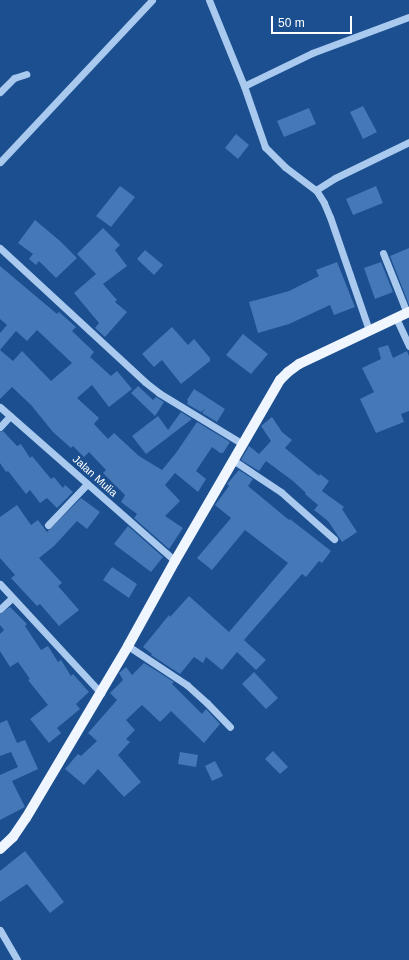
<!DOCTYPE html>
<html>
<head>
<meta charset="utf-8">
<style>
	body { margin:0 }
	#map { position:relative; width:409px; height:960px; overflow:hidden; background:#1b4f8f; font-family:Arial,sans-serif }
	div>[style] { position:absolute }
	.building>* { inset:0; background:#4478b7 }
	.minor>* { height:7px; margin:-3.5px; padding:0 3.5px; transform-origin:3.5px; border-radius:3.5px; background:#a9c9ee }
	.major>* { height:10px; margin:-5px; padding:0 5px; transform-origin:5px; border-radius:5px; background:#f0f6ff }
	span { translate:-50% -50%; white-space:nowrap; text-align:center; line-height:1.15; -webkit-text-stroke:3px #1b4f8f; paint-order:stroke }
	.street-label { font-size:11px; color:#fff }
	.scale { position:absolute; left:271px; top:16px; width:81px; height:18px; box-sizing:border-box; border:2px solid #fff; border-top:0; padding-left:5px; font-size:12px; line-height:14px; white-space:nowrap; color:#fff; -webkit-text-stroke:3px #1b4f8f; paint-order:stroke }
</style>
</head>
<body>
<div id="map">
	<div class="building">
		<div style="clip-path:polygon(363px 106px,377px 132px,363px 139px,350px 112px)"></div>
		<div style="clip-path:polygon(309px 108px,316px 124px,284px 137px,277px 121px)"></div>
		<div style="clip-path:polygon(236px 134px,249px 145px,238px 159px,225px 148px)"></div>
		<div style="clip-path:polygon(120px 186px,135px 197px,111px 227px,96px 216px)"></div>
		<div style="clip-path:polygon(376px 186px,383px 203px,353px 215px,346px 199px)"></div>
		<div style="clip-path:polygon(35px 220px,60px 241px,77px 258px,56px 278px,39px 261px,36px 265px,29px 259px,33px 254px,18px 243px)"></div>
		<div style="clip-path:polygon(103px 228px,120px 245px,115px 250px,127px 266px,103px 284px,117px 300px,115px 302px,127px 312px,105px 337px,95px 328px,99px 323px,74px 293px,96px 274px,77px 254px)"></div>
		<div style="clip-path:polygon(409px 248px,409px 305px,390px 256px)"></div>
		<div style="clip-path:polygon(145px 250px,163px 265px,154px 275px,137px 259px)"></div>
		<div style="clip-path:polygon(337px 262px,355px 307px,334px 315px,330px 305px,289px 324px,258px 333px,249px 302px,289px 291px,319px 276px,316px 270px)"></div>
		<div style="clip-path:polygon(381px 262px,393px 292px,375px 299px,364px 268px)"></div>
		<div style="clip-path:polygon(evenodd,0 266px,57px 314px,59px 312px,76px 327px,72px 331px,94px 352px,90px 357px,111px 376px,117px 371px,132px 389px,109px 407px,92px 385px,77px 398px,99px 418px,94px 424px,108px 439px,114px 433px,139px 456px,162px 470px,176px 453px,197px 422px,230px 442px,223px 453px,220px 453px,212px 447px,196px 471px,206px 479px,198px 492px,175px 473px,165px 485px,180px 501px,165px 516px,183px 528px,169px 549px,134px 518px,137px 514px,121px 502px,125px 495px,103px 473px,106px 470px,89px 452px,84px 457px,73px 446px,71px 448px,53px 432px,31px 405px,12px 387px,0 399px,0 333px,7px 325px,0 319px,0 266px,37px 330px,72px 363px,51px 381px,22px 351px,13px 361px,0 350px,16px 331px,27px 341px,37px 330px)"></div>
		<div style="clip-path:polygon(172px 327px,188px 345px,194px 339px,210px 358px,210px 361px,181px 384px,162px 360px,154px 367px,142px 354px)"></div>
		<div style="clip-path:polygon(243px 334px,268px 354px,251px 374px,226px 355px)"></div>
		<div style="clip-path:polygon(388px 345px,393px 358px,407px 351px,409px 356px,409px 411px,401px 414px,404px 422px,376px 433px,360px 399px,374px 392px,362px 368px,381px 359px,378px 348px)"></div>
		<div style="clip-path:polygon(138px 386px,153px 400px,156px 397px,164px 402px,155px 416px,131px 393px)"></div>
		<div style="clip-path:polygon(194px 389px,225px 409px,217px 422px,202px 413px,205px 409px,201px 412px,187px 404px,188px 401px,187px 400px)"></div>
		<div style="clip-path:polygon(181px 412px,192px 419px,146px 454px,132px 436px,158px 416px,168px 430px)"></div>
		<div style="clip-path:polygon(272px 417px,282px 432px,292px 440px,285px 448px,319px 476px,320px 474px,329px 481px,322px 491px,344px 507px,342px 509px,357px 532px,342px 542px,328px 521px,314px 510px,318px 505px,305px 494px,306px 493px,293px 481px,266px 461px,259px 471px,241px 460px,249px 446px,259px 454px,271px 441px,261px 426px)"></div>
		<div style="clip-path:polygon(3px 431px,17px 446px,21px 444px,30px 458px,32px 456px,51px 479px,54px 477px,63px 488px,65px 485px,73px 492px,57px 508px,47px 498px,40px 503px,30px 490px,26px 494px,8px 471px,6px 472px,0 463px,0 432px)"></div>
		<div style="clip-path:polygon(239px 470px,253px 479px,248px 486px,289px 520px,290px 519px,331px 551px,322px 563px,319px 561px,306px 577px,302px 574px,244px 640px,266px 660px,256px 670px,237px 652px,222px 670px,206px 657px,203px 663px,194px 657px,180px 674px,151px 655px,152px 654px,143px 647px,169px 615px,170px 617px,189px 596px,229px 632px,288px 563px,245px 530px,212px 570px,197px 558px,231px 518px,215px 505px,229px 486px,227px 484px)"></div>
		<div style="clip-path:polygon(81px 498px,100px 512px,87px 529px,77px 521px,54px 546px,39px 558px,62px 583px,58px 586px,79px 610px,59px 626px,40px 604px,37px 606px,11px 578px,15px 575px,0 558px,0 517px,17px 505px,31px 525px,38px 520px,47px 532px)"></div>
		<div style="clip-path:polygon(128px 526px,163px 557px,151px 572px,114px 544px)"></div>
		<div style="clip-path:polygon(112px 567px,137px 584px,129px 598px,103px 580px)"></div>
		<div style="clip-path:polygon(10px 607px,27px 624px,25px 626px,41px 650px,48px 646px,58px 662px,61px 660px,71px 676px,73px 674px,89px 692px,76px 704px,80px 709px,57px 728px,61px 733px,49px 743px,30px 719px,48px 705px,28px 680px,30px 679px,18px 662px,10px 667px,0 651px,0 634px,4px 630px,0 625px,0 614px)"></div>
		<div style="clip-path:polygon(144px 663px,174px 682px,172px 684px,202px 714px,206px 709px,220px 724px,204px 743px,171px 711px,160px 722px,142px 705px,126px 720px,135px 730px,126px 739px,130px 742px,118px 755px,141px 782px,124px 797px,98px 769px,84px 785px,65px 769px,78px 754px,81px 756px,97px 741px,88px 733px,117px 700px,110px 693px,123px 680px,119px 673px,126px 667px,132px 675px)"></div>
		<div style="clip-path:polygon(254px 672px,278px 698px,266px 709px,242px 684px)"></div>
		<div style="clip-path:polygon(7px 720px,17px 743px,25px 740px,38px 769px,12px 781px,25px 807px,0 820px,0 775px,18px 767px,11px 752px,0 756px,0 723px)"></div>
		<div style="clip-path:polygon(273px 751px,288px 767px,280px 774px,265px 759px)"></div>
		<div style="clip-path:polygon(180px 752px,198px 755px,196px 767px,178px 764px)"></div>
		<div style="clip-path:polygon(215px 761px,223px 776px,212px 781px,205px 766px)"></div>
		<div style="clip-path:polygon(25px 851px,64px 902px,50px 913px,27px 884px,0 902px,0 871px)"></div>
	</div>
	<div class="minor">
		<div style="left:209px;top:0;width:93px;rotate:67.9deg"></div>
		<div style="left:244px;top:86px;width:65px;rotate:71deg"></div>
		<div style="left:265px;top:147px;width:28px;rotate:45deg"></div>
		<div style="left:285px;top:167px;width:39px;rotate:37deg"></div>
		<div style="left:316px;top:190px;width:15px;rotate:58deg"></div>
		<div style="left:324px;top:203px;width:15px;rotate:67deg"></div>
		<div style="left:330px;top:217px;width:120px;rotate:71deg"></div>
		<div style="left:244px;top:86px;width:76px;rotate:-25.9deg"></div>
		<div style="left:312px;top:53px;width:103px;rotate:-20.4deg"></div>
		<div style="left:0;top:92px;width:20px;rotate:-45deg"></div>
		<div style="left:14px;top:78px;width:13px;rotate:-18deg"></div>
		<div style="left:0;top:162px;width:222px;rotate:-46.8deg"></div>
		<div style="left:316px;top:190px;width:22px;rotate:-32deg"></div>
		<div style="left:335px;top:178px;width:82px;rotate:-25.9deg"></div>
		<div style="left:0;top:248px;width:197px;rotate:42.7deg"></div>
		<div style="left:145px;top:382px;width:18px;rotate:38deg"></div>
		<div style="left:159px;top:393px;width:98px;rotate:31.3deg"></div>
		<div style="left:383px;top:253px;width:65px;rotate:68.2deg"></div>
		<div style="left:396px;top:318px;width:31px;rotate:65deg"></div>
		<div style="left:0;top:407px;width:233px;rotate:41.3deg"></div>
		<div style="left:0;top:427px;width:15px;rotate:-48deg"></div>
		<div style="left:233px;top:460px;width:58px;rotate:33.7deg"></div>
		<div style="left:281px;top:492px;width:71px;rotate:41.6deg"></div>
		<div style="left:48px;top:525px;width:57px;rotate:-46.4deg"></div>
		<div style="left:0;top:584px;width:149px;rotate:47.2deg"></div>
		<div style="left:0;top:609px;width:16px;rotate:-43deg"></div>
		<div style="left:128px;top:646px;width:71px;rotate:33.5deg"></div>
		<div style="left:187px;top:685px;width:27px;rotate:42deg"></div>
		<div style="left:207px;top:703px;width:33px;rotate:46deg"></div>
		<div style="left:0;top:930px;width:34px;rotate:60deg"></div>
	</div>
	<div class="major">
		<div style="left:0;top:849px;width:18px;rotate:-43deg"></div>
		<div style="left:13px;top:837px;width:23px;rotate:-56deg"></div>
		<div style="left:26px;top:818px;width:200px;rotate:-59.3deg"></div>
		<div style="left:128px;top:646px;width:97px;rotate:-61.1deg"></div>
		<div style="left:175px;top:561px;width:209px;rotate:-59.9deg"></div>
		<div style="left:280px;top:380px;width:11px;rotate:-45deg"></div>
		<div style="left:288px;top:372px;width:14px;rotate:-36deg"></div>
		<div style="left:299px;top:364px;width:122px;rotate:-25.3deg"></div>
	</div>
	<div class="street-label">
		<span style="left:95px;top:476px;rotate:42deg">Jalan Mulia</span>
	</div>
	<div class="scale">50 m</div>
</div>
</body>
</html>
